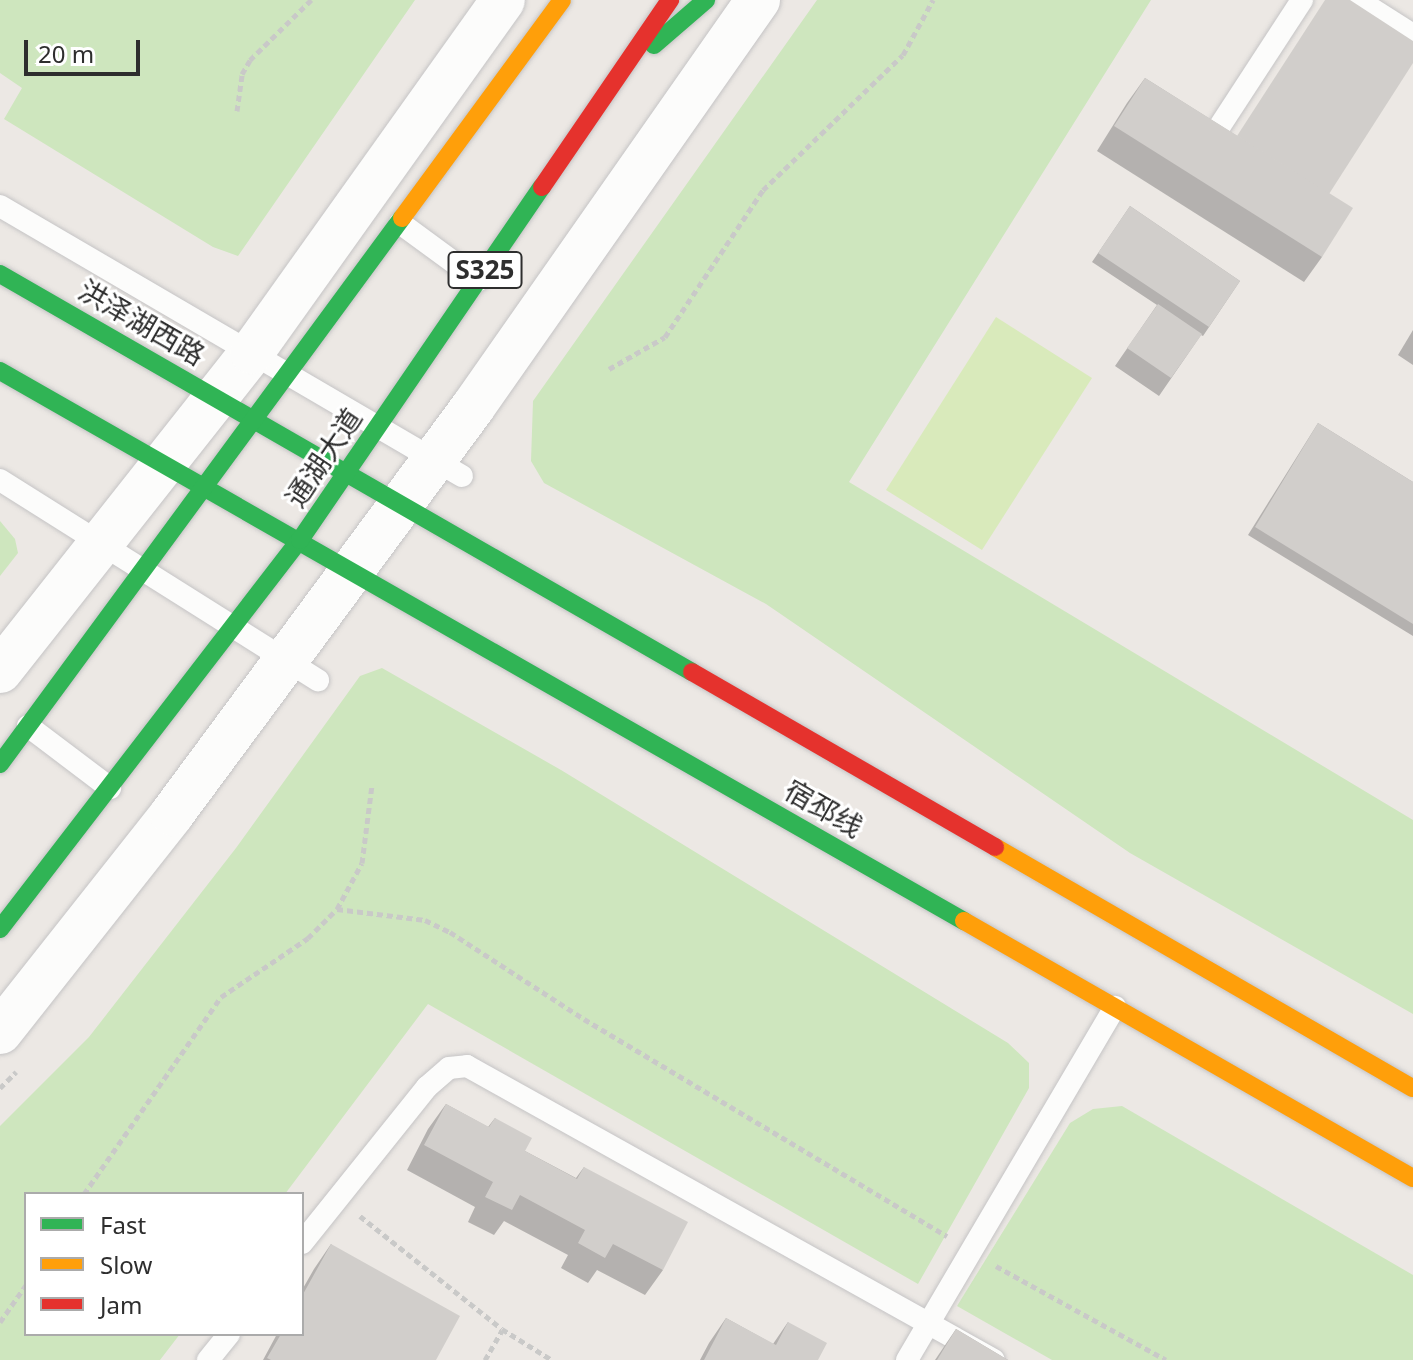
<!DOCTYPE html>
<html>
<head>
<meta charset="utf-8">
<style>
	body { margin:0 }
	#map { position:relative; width:1413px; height:1360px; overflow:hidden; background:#ece8e4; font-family:"Noto Sans","Noto Sans SC",sans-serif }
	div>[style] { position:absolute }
	.green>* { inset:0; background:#cee6be }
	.pitch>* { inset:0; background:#d9eabb }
	.path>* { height:5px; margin-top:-2.5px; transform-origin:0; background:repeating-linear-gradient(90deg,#c9c9c8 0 6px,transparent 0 10px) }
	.roads { filter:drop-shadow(0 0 2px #c5c4c5) drop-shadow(0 0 2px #c5c4c5) }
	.lane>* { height:22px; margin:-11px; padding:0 11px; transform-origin:11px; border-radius:11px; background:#fcfcfb }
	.street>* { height:44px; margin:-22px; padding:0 22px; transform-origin:22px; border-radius:22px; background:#fcfcfb }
	.fast>* { height:18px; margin:-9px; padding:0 9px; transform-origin:9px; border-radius:9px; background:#30b455 }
	.slow>* { height:18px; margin:-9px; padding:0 9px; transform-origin:9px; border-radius:9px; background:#ff9f0a }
	.jam>* { height:18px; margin:-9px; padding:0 9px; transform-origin:9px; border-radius:9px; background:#e5322d }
	.wall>* { inset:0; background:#b4b1af }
	.building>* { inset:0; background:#d1cecb }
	span { translate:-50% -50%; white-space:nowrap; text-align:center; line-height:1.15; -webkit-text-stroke:6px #fff; paint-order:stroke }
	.shield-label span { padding:2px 6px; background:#fff; border:2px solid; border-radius:6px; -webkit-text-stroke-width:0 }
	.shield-label { font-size:26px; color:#2e2e2e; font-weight:700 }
	.street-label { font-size:28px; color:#2e2e2e }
	.legend { position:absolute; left:24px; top:1192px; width:280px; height:144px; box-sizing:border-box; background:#fff; border:2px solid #ababab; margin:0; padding:10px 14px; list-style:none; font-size:24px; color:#2e2e2e }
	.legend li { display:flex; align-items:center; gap:16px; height:40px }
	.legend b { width:40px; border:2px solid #ababab }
	.scale { position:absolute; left:24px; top:40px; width:116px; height:36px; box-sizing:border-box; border:4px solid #2e2e2e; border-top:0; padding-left:10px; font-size:24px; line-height:28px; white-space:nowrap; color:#2e2e2e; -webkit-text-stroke:6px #fff; paint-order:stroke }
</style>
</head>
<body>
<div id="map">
	<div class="green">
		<div style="clip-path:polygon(0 0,415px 0,238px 256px,213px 247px,4px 119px,22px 88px,0 73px)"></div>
		<div style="clip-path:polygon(817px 0,1151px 0,849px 482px,1413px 820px,1413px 1014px,1130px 853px,766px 604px,544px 483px,531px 461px,533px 401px)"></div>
		<div style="clip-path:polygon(0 521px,15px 539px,18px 553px,0 576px)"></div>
		<div style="clip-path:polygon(382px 668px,561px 770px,1008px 1043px,1029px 1063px,1029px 1088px,918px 1284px,428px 1004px,285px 1194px,26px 1194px,26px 1334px,180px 1334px,160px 1360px,0 1360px,0 1126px,89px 1037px,236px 848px,360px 676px)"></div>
		<div style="clip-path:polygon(1122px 1106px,1413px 1275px,1413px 1360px,1052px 1360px,957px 1306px,1070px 1123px,1093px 1109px)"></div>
	</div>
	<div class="pitch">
		<div style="clip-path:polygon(996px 317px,1092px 378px,982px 550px,886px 490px)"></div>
	</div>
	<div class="path">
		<div style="left:237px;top:111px;width:37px;rotate:-82deg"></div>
		<div style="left:242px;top:74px;width:16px;rotate:-60deg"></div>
		<div style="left:250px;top:60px;width:86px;rotate:-44.5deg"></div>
		<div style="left:609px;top:369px;width:64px;rotate:-29.7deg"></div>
		<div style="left:665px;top:337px;width:177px;rotate:-56.3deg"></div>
		<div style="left:763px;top:190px;width:194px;rotate:-44deg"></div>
		<div style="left:903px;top:55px;width:63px;rotate:-61.4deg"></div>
		<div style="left:337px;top:909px;width:89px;rotate:7.1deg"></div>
		<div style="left:425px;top:920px;width:28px;rotate:26deg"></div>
		<div style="left:450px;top:932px;width:160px;rotate:33deg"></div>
		<div style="left:584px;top:1019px;width:423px;rotate:30.9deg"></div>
		<div style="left:0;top:1088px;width:23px;rotate:-45deg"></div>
		<div style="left:84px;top:1194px;width:240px;rotate:-55.2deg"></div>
		<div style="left:221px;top:997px;width:105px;rotate:-34.1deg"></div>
		<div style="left:308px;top:938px;width:41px;rotate:-45deg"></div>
		<div style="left:337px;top:909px;width:52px;rotate:-61.5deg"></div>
		<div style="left:362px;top:863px;width:79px;rotate:-82.7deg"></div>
		<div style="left:360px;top:1216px;width:181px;rotate:38.5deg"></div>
		<div style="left:502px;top:1329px;width:59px;rotate:31.8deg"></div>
		<div style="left:996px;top:1266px;width:194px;rotate:28.9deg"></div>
		<div style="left:0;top:1322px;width:45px;rotate:-54.9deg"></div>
		<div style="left:485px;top:1360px;width:34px;rotate:-60deg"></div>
	</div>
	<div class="roads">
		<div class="lane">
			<div style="left:1358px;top:0;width:65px;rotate:32.5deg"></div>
			<div style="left:1214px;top:135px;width:161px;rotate:-56.9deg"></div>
			<div style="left:0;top:206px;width:535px;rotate:30.3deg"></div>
			<div style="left:400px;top:223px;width:97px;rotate:36.2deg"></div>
			<div style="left:0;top:480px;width:376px;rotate:32.2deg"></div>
			<div style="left:28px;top:726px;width:103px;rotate:37.1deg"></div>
			<div style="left:302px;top:1243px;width:200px;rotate:-51.3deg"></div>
			<div style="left:427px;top:1087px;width:29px;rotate:-41deg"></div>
			<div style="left:449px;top:1068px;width:18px;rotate:-6deg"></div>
			<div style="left:467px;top:1066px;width:603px;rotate:29.16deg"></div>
			<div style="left:208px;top:1360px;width:33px;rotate:-51deg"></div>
			<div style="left:907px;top:1360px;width:410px;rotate:-59.5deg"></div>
		</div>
		<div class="street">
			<div style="left:0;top:671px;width:407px;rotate:-51.7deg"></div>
			<div style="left:252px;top:352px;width:432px;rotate:-54.5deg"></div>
			<div style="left:0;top:1032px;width:278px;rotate:-51.7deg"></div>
			<div style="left:172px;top:814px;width:506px;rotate:-53.51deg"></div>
			<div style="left:473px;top:407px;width:497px;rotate:-55deg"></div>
		</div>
		<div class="fast">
			<div style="left:654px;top:45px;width:69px;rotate:-40.9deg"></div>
			<div style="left:0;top:274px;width:798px;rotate:29.91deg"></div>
			<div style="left:0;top:371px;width:1110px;rotate:29.71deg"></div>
			<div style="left:0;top:764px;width:678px;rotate:-53.64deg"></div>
			<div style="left:0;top:929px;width:491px;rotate:-52.4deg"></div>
			<div style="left:300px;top:540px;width:428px;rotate:-55.6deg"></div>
		</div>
		<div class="slow">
			<div style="left:402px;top:218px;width:270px;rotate:-53.7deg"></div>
			<div style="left:995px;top:847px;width:482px;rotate:30deg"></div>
			<div style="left:964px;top:921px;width:517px;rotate:29.79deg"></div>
		</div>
		<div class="jam">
			<div style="left:542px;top:187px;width:227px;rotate:-55.6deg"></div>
			<div style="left:692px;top:672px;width:350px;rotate:30deg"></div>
		</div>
	</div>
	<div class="wall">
		<div style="clip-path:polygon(1145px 78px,1329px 194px,1322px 257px,1304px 282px,1097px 151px,1127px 103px)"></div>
		<div style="clip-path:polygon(1130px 206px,1240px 281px,1203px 336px,1201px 335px,1159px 396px,1115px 366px,1157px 305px,1092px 262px)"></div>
		<div style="clip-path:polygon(1413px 330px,1413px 365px,1398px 355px)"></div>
		<div style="clip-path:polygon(1318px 423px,1413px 482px,1413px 636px,1248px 535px)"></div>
		<div style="clip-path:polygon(446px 1104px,488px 1127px,495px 1118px,525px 1151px,576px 1178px,584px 1167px,663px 1270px,645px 1295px,597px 1270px,588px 1283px,561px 1268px,568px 1255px,504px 1221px,494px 1235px,468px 1222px,475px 1207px,407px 1170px,428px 1129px)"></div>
		<div style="clip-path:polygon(331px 1244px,436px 1360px,263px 1360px,277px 1334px,302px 1334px,302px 1290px,314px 1269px)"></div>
		<div style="clip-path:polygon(726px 1318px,773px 1344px,788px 1322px,818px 1360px,700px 1360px,709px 1343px)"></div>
		<div style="clip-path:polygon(956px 1329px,1008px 1360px,935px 1360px)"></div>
	</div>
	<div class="building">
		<div style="clip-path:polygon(1325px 0,1350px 0,1413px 41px,1413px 63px,1329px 194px,1237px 136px)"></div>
		<div style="clip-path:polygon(1145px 78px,1353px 208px,1322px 257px,1114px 126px)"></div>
		<div style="clip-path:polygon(1130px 206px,1240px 281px,1209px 327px,1098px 253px)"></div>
		<div style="clip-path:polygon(1158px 304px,1202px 334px,1171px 378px,1127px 348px)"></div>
		<div style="clip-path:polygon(1318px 423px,1413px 482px,1413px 624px,1255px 527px)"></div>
		<div style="clip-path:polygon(446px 1104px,489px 1127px,495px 1118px,532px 1138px,525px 1151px,577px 1179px,584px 1167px,688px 1222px,663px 1270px,613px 1244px,605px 1258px,578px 1243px,585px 1230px,520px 1195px,512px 1210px,485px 1197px,493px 1182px,424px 1145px)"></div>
		<div style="clip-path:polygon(331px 1244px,460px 1316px,436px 1360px,271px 1360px,267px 1358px,281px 1334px,302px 1334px,302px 1296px)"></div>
		<div style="clip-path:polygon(726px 1318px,776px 1345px,788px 1322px,827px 1343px,818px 1360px,704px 1360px)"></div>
		<div style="clip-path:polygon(956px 1329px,1008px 1360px,937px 1360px)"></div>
	</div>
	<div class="shield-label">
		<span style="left:485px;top:270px">S325</span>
	</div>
	<div class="street-label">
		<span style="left:142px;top:322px;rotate:30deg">洪泽湖西路</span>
		<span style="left:323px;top:457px;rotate:-56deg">通湖大道</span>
		<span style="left:824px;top:808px;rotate:30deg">宿邳线</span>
	</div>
	<ul class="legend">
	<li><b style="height:10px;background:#30b455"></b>Fast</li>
	<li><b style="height:10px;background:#ff9f0a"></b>Slow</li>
	<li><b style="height:10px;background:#e5322d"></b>Jam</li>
	</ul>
	<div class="scale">20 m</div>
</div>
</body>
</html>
